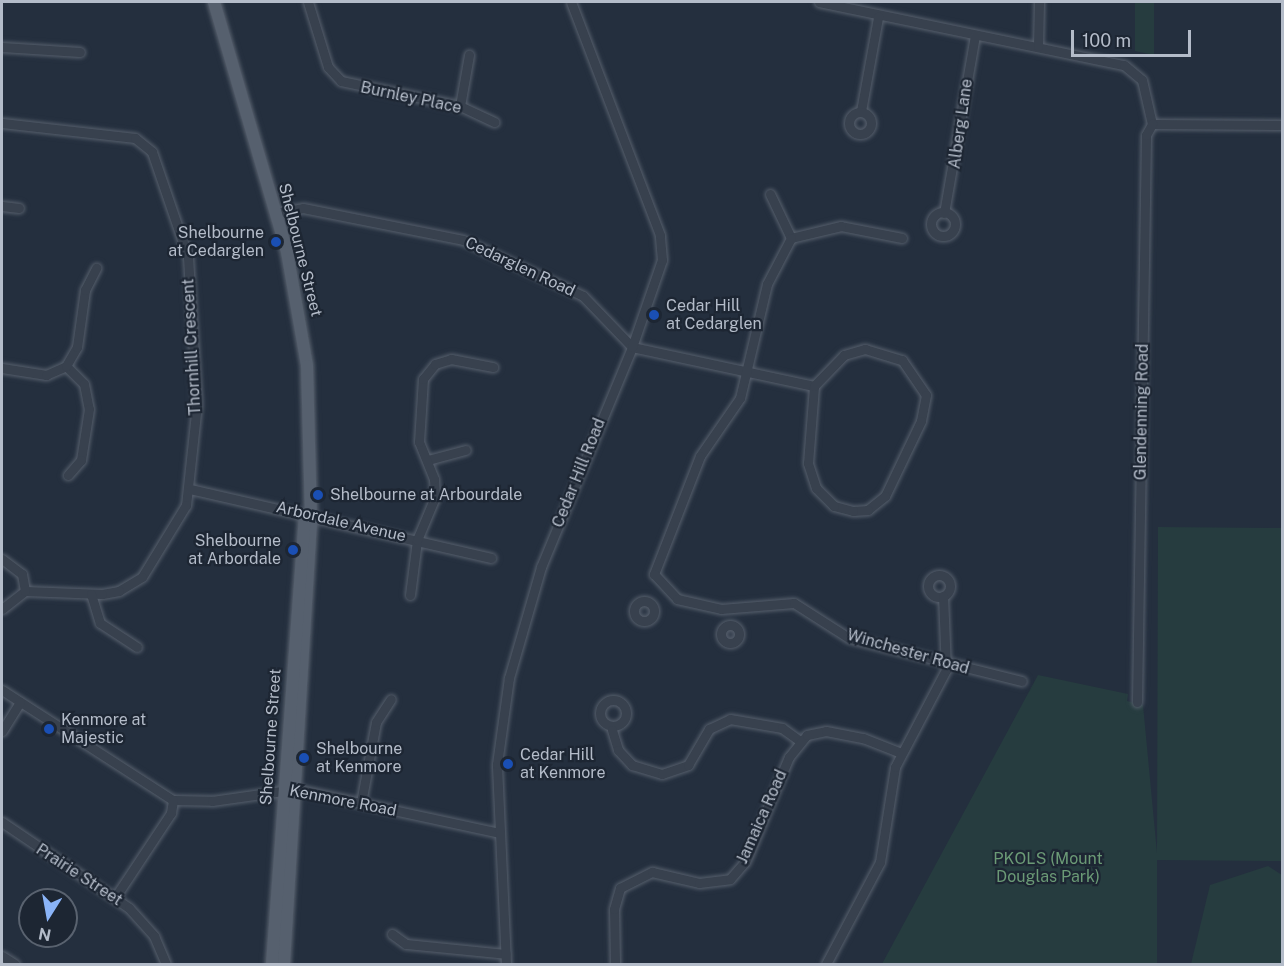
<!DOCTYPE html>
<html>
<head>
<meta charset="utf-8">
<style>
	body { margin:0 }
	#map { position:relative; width:1284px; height:966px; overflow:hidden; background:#242f3e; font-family:"Public Sans",sans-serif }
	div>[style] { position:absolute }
	.green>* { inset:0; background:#263c3f }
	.roads { filter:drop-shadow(0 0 2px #565f6c) drop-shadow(0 0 2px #565f6c) }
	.minor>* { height:9px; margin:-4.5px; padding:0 4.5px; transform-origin:4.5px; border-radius:4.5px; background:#38414e }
	.minor>.ring { margin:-4.5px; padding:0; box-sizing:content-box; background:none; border:9px solid #38414e; border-radius:50% }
	.major>* { height:12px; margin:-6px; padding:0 6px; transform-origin:6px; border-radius:6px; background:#56606e }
	.dots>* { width:16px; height:16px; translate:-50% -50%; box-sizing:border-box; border:3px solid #1d2633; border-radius:50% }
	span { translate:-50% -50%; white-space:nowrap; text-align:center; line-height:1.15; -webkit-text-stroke:4.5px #1d2633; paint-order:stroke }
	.street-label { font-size:16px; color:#b4bcc9 }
	.poi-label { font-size:16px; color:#b4bcc9 }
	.right { translate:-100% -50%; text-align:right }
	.left { translate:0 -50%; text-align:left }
	.park-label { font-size:16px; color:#6b9a76 }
	.frame { position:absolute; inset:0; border:3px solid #b4bcc9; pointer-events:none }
	.north { position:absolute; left:18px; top:888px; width:60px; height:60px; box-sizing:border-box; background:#1d2633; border:2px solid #59626f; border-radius:50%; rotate:191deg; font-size:16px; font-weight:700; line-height:24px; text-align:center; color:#b4bcc9 }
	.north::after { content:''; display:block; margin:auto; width:21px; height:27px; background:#8ab4f8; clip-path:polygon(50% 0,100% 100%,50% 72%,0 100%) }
	.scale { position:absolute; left:1071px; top:30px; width:120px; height:27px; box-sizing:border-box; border:3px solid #b4bcc9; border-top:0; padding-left:8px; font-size:18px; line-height:21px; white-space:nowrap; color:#b4bcc9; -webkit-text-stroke:4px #1d2633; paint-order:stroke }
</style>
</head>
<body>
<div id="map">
	<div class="green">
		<div style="clip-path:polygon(1135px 2px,1154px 2px,1154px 55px,1135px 51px)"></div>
		<div style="clip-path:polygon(1158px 527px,1282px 528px,1282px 861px,1157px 860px,1157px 964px,882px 964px,1038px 675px,1128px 694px,1127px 701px,1143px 705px,1157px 853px)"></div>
		<div style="clip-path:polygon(1268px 866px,1282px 875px,1282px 964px,1191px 964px,1210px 885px)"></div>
	</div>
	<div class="roads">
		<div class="minor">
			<div style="left:308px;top:2px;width:68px;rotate:72.9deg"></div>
			<div style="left:328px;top:67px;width:19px;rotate:47deg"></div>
			<div style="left:341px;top:81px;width:122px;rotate:11.9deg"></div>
			<div style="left:460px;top:106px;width:38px;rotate:25deg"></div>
			<div style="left:819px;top:2px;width:311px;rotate:11.7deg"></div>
			<div style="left:1124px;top:65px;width:23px;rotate:40deg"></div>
			<div style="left:1142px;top:80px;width:45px;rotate:77.2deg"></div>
			<div style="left:1038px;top:46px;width:44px;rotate:-88.7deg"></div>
			<div style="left:2px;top:47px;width:78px;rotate:3.7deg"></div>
			<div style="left:460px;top:106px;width:52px;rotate:-80deg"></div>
			<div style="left:861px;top:111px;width:96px;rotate:-79.7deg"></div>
			<div class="ring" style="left:849px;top:112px;width:13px;height:13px"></div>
			<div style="left:2px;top:123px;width:134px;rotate:6.4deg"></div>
			<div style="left:135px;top:138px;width:22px;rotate:39deg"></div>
			<div style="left:152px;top:152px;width:111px;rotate:71.1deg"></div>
			<div style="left:188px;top:257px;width:147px;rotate:86.5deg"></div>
			<div style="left:197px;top:404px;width:102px;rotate:96.2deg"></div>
			<div style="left:186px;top:505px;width:84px;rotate:121.4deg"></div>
			<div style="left:142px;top:577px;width:27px;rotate:149deg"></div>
			<div style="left:119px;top:591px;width:17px;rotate:170deg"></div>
			<div style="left:102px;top:594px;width:77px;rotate:-177.8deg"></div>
			<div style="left:25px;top:591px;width:29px;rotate:142deg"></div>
			<div style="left:1152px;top:124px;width:130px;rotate:0.4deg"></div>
			<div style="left:770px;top:194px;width:49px;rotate:64.5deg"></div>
			<div style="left:2px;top:206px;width:17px;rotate:7deg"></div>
			<div class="ring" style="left:931px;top:212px;width:15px;height:15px"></div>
			<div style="left:275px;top:213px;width:28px;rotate:-10deg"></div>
			<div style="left:303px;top:208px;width:163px;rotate:11.3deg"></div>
			<div style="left:463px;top:240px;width:132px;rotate:25deg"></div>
			<div style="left:583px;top:296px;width:71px;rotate:46.1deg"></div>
			<div style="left:632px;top:347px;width:186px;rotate:12.1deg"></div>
			<div style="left:944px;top:213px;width:181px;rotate:-80.1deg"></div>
			<div style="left:902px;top:238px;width:62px;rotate:-168.9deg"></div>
			<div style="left:841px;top:226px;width:51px;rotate:166.5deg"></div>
			<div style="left:791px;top:238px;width:52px;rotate:117.6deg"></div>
			<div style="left:767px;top:284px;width:117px;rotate:103.3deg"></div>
			<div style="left:740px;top:398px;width:70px;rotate:124.6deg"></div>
			<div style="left:700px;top:456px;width:127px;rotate:111.3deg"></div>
			<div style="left:654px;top:574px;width:34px;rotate:47deg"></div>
			<div style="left:677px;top:599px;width:45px;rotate:12.8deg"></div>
			<div style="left:721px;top:609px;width:73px;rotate:-4.7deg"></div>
			<div style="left:794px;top:603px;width:65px;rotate:32.5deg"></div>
			<div style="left:849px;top:638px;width:178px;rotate:14deg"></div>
			<div style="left:865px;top:349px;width:39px;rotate:17deg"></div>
			<div style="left:902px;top:360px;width:42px;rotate:55.6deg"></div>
			<div style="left:926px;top:395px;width:26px;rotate:101deg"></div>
			<div style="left:921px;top:421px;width:83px;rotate:115.6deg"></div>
			<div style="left:885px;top:496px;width:22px;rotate:141deg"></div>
			<div style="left:868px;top:510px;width:15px;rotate:176deg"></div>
			<div style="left:853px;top:511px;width:20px;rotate:-165deg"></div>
			<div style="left:834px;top:506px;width:25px;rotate:-135deg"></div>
			<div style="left:816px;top:488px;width:26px;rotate:-108deg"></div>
			<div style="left:808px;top:463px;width:77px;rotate:-85.5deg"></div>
			<div style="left:814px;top:386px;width:43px;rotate:-45.9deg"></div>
			<div style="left:844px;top:355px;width:22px;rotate:-16deg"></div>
			<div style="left:66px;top:366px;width:25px;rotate:45deg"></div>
			<div style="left:84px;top:384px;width:25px;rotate:79deg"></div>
			<div style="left:89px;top:409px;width:52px;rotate:98.9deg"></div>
			<div style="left:81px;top:460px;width:20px;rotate:131deg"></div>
			<div style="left:2px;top:368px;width:45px;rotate:9deg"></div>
			<div style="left:46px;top:375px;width:22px;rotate:-24deg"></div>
			<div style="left:66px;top:366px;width:22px;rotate:-60deg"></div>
			<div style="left:77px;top:347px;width:58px;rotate:-82deg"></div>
			<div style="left:85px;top:290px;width:25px;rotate:-63deg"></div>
			<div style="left:428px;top:460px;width:39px;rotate:-15deg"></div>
			<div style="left:190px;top:489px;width:309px;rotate:12.9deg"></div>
			<div style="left:2px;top:559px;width:25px;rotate:37deg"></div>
			<div style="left:22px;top:574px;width:17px;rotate:80deg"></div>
			<div class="ring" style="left:928px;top:575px;width:13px;height:13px"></div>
			<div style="left:91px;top:594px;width:30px;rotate:73deg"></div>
			<div style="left:100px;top:623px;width:44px;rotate:33deg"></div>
			<div style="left:410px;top:595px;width:55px;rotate:-82.7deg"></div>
			<div style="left:417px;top:540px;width:47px;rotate:-67.3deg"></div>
			<div style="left:435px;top:497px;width:18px;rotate:-93deg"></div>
			<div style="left:434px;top:479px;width:40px;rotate:-112deg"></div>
			<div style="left:419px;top:442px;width:63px;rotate:-86.4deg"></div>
			<div style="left:423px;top:379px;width:19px;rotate:-51deg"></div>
			<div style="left:435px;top:364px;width:17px;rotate:-17deg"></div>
			<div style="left:451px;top:359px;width:43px;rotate:10.8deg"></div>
			<div class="ring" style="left:634px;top:601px;width:11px;height:11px"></div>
			<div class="ring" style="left:721px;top:625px;width:9px;height:9px"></div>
			<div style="left:2px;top:690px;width:203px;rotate:32.8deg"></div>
			<div style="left:173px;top:800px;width:39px;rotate:1deg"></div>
			<div style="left:212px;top:801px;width:85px;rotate:-8.1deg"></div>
			<div style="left:296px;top:789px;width:208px;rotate:12.2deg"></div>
			<div class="ring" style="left:600px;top:700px;width:17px;height:17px"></div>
			<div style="left:1137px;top:702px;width:567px;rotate:-89.09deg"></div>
			<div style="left:1146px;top:135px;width:13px;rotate:-61deg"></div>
			<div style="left:612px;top:730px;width:21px;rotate:73deg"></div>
			<div style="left:618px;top:750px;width:21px;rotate:47deg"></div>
			<div style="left:632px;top:765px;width:31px;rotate:17deg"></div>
			<div style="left:662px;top:774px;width:28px;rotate:-19deg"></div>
			<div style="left:688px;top:765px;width:42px;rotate:-59.7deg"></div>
			<div style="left:709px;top:729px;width:23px;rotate:-25deg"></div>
			<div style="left:730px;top:719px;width:53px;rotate:9.8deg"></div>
			<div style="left:782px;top:728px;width:22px;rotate:36deg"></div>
			<div style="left:2px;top:731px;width:34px;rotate:-58deg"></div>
			<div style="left:361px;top:803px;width:82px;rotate:-79.5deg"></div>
			<div style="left:376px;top:722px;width:27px;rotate:-57deg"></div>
			<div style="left:2px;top:822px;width:153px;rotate:34.1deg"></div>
			<div style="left:129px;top:908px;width:38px;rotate:48deg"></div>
			<div style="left:154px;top:936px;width:30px;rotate:67deg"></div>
			<div style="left:116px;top:896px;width:100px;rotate:-56.5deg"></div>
			<div style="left:171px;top:813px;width:13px;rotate:-81deg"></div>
			<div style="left:392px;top:934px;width:17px;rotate:36deg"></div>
			<div style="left:406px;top:944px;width:100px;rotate:5.7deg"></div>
			<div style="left:2px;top:956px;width:15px;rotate:32deg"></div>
			<div style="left:506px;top:964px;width:200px;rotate:-92.6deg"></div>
			<div style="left:497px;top:764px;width:87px;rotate:-82.1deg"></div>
			<div style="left:509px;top:678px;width:116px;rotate:-73.9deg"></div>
			<div style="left:541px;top:567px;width:238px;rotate:-67.5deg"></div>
			<div style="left:632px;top:347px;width:92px;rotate:-71deg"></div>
			<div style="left:662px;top:260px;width:25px;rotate:-95deg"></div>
			<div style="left:660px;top:235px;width:249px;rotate:-110.9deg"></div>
			<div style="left:615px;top:964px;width:55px;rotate:-91deg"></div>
			<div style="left:614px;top:909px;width:22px;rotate:-74deg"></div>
			<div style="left:620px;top:888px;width:36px;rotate:-27deg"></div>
			<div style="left:652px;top:872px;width:48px;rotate:13.2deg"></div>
			<div style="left:699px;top:883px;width:31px;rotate:-7deg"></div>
			<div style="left:730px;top:879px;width:23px;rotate:-49deg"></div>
			<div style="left:745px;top:862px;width:114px;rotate:-67.3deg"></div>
			<div style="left:789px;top:757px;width:28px;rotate:-51deg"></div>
			<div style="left:807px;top:735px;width:19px;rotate:-12deg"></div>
			<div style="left:826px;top:731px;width:38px;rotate:11deg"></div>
			<div style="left:863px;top:738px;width:41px;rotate:21.5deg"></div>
			<div style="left:826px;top:964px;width:115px;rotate:-62.1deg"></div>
			<div style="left:880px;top:862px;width:96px;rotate:-81deg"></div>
			<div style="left:895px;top:767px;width:110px;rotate:-62.3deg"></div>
			<div style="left:946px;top:670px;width:74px;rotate:-92.3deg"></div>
		</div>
		<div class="major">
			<div style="left:214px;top:2px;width:260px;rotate:73.7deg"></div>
			<div style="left:287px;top:252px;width:116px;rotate:80deg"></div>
			<div style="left:307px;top:366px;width:156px;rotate:88.5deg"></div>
			<div style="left:311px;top:522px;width:443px;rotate:93.5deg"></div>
			<div style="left:272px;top:964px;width:448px;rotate:-85.8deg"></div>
		</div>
	</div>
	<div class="dots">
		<div style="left:276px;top:242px;background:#1a4fb4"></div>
		<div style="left:654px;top:315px;background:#1a4fb4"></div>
		<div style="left:318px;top:495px;background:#1a4fb4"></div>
		<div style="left:293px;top:550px;background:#1a4fb4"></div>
		<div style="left:49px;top:729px;background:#1a4fb4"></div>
		<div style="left:304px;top:758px;background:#1a4fb4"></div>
		<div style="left:508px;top:764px;background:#1a4fb4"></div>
	</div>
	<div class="street-label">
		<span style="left:411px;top:98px;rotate:12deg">Burnley Place</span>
		<span style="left:961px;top:124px;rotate:-82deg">Alberg Lane</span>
		<span style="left:300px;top:250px;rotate:76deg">Shelbourne Street</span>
		<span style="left:520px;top:267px;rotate:25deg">Cedarglen Road</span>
		<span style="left:192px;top:347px;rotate:-93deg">Thornhill Crescent</span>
		<span style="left:1142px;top:412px;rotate:-89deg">Glendenning Road</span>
		<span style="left:579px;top:473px;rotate:-68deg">Cedar Hill Road</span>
		<span style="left:341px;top:522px;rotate:13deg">Arbordale Avenue</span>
		<span style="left:908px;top:652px;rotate:16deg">Winchester Road</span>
		<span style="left:271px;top:737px;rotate:-86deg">Shelbourne Street</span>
		<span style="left:343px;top:801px;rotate:11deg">Kenmore Road</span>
		<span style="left:762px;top:817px;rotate:-66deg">Jamaica Road</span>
		<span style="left:79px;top:875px;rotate:33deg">Prairie Street</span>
	</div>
	<div class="poi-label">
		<span class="right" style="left:264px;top:242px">Shelbourne<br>at Cedarglen</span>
		<span class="left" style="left:666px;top:315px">Cedar Hill<br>at Cedarglen</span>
		<span class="left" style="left:330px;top:495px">Shelbourne at Arbourdale</span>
		<span class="right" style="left:281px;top:550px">Shelbourne<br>at Arbordale</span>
		<span class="left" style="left:61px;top:729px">Kenmore at<br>Majestic</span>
		<span class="left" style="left:316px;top:758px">Shelbourne<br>at Kenmore</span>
		<span class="left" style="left:520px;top:764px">Cedar Hill<br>at Kenmore</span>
	</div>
	<div class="park-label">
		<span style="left:1048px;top:868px">PKOLS (Mount<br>Douglas Park)</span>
	</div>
	<div class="frame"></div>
	<div class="north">N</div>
	<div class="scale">100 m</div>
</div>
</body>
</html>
